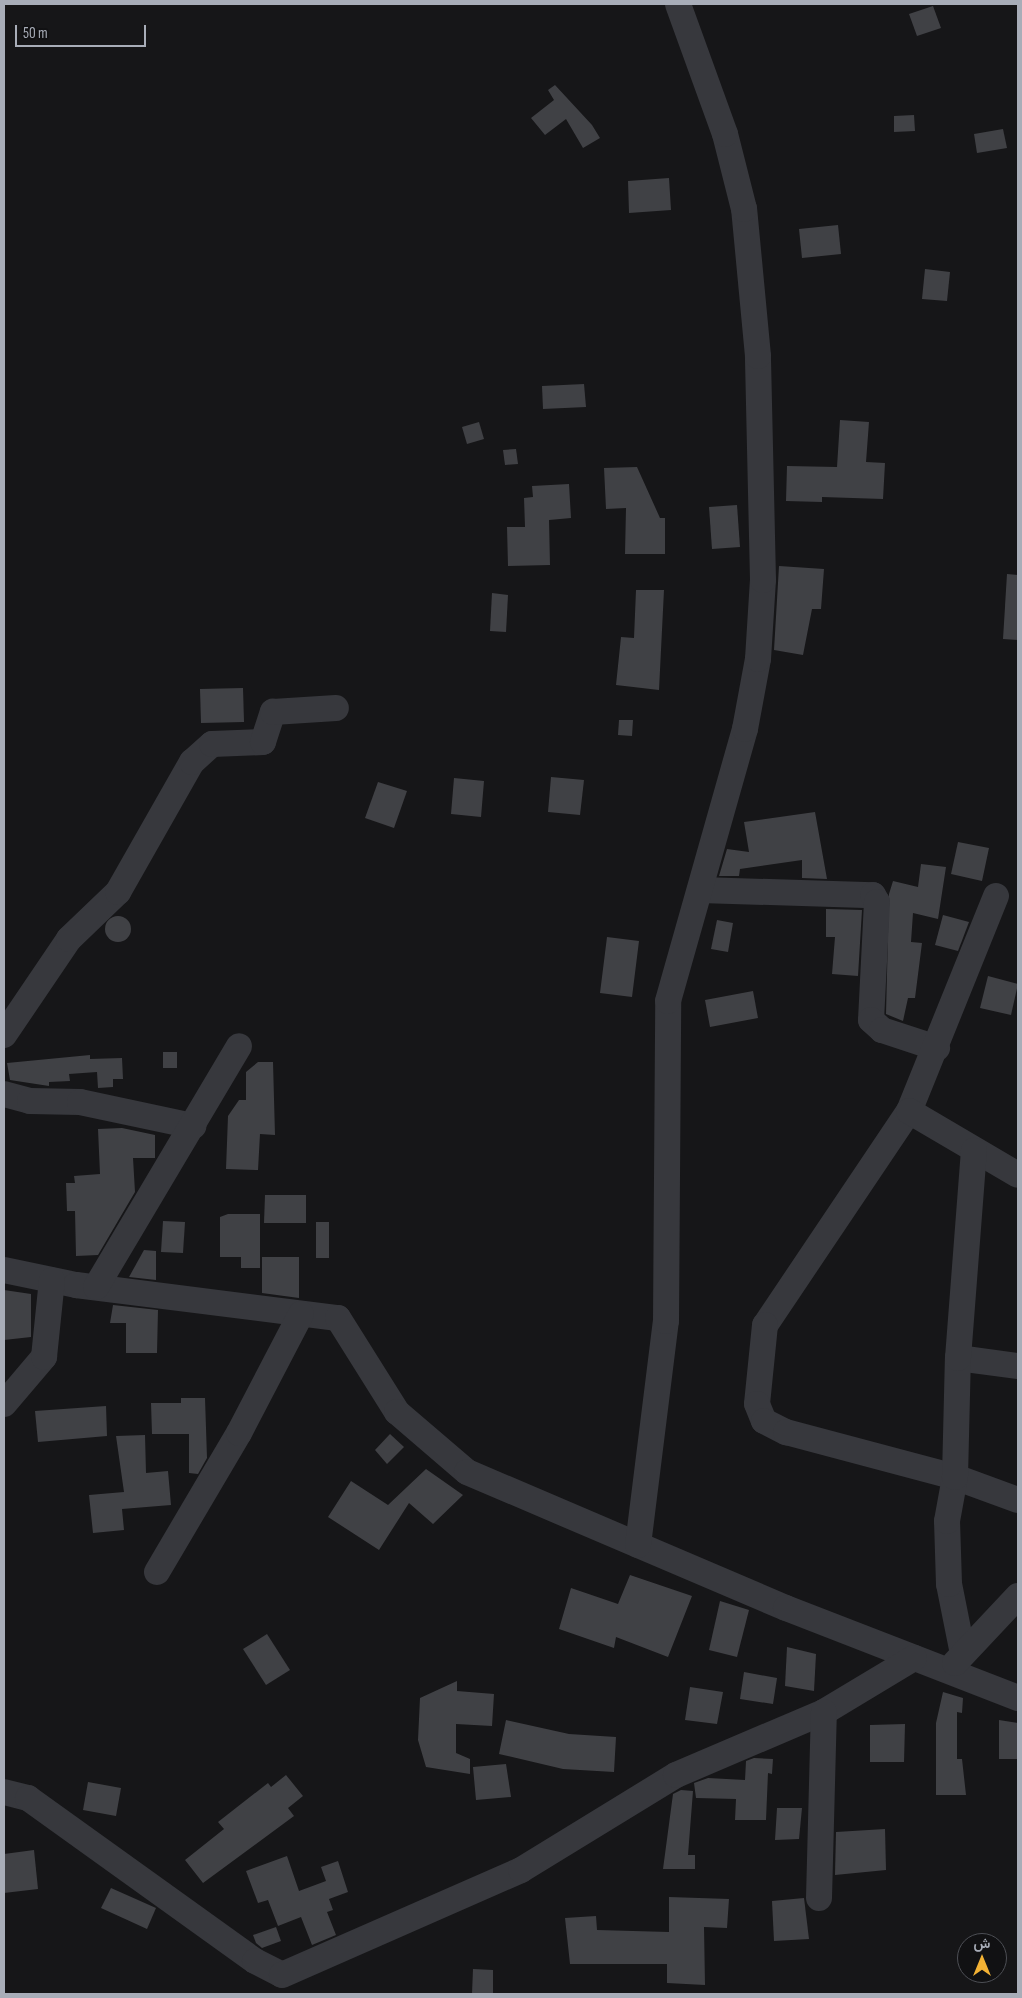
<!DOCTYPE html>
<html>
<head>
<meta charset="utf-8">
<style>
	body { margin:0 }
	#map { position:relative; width:1022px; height:1998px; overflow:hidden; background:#161618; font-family:"Sofia Sans Condensed",Vazirmatn,sans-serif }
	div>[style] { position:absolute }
	.building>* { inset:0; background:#404145 }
	.round { border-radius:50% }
	.minor>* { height:26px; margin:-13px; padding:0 13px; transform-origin:13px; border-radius:13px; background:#37383d }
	span { translate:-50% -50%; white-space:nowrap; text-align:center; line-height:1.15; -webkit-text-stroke:4px #111113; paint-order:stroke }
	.frame { position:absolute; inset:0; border:5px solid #a8adb8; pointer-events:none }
	.north { position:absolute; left:957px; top:1933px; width:50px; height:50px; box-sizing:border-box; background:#111113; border:1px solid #4d4f55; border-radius:50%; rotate:0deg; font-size:14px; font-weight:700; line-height:20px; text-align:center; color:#a8adb8 }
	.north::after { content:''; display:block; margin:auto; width:18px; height:22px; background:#f2b134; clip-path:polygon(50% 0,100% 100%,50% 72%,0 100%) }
	.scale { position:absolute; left:15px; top:25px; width:131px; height:22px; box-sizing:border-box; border:2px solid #a8adb8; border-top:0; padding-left:6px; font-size:15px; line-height:18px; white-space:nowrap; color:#a8adb8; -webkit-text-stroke:4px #111113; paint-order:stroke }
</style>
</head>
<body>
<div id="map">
	<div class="building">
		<div style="clip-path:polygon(933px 6px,941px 28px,917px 36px,909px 14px)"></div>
		<div style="clip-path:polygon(555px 85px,592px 125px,600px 138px,583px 148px,566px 119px,545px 135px,531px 118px,554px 100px,548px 90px)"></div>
		<div style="clip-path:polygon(914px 115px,915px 131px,894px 132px,894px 116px)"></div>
		<div style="clip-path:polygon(1003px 129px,1007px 148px,977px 153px,974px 134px)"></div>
		<div style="clip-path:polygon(669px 178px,671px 210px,629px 213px,628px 181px)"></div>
		<div style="clip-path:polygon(838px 225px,841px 254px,802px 258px,799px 229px)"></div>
		<div style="clip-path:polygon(925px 269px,950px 272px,947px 301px,922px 299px)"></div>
		<div style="clip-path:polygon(584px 384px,586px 407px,543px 409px,542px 386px)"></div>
		<div style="clip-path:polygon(840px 420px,869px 422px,866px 462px,885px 463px,883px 499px,822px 497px,822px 502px,786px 501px,787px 466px,837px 467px)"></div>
		<div style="clip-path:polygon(479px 422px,484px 439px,467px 444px,462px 427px)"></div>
		<div style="clip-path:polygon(516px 449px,518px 464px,505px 465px,503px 450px)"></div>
		<div style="clip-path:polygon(637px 467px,660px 518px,665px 518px,665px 554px,625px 554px,626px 508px,606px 509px,604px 468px)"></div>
		<div style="clip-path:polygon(569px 484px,571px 518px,549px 520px,550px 565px,508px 566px,507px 527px,525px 527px,524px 498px,533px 497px,532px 486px)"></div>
		<div style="clip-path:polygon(737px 505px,740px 547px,712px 549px,709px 507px)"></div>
		<div style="clip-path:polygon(779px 566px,824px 569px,821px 609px,812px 609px,803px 655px,774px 650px)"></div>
		<div style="clip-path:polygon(1007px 574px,1018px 575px,1018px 640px,1003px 639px)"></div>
		<div style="clip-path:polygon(636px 590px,664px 590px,659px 690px,616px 685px,621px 637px,634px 638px)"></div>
		<div style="clip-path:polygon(492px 593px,508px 595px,506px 632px,490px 631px)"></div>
		<div style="clip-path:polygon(243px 688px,244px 722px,201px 723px,200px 689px)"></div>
		<div style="clip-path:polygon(619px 720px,633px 720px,632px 736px,618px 735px)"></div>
		<div style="clip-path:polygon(551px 777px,584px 780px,580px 815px,548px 812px)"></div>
		<div style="clip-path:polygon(454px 778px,484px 781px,481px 817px,451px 814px)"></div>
		<div style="clip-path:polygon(378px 782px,407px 791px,394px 828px,365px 818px)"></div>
		<div style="clip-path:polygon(815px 812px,827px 879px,802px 878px,802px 860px,740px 869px,739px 876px,719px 876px,727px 849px,749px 852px,744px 822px)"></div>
		<div style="clip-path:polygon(958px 842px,989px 848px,982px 881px,951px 874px)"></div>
		<div style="clip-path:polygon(921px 864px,946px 867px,938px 919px,913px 913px,911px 942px,922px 943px,915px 998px,908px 998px,903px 1021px,886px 1014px,889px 894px,893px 881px,918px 887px)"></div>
		<div style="clip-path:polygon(826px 909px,862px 910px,858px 976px,832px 974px,835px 937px,826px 937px)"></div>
		<div style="clip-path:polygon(943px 915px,969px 922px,958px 951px,935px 945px)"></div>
		<div class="round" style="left:105px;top:916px;width:26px;height:26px"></div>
		<div style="clip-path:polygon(717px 920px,733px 923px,728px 952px,711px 949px)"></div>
		<div style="clip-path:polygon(607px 937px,639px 941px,632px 997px,600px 993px)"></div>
		<div style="clip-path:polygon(988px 976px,1018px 984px,1011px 1015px,980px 1008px)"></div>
		<div style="clip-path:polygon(753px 991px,758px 1018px,710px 1027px,705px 1000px)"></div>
		<div style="clip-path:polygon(163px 1052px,177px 1052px,177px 1068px,163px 1068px)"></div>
		<div style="clip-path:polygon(90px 1055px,90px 1059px,122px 1058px,123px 1079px,113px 1079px,113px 1087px,98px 1088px,97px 1072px,69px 1074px,70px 1081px,49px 1082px,49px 1086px,10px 1080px,7px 1063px)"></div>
		<div style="clip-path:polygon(258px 1062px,273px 1062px,275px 1135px,260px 1134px,258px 1170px,226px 1169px,228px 1116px,239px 1100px,246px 1100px,246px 1072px)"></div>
		<div style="clip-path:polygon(122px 1128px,155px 1135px,155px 1158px,133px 1158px,135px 1192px,98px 1255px,76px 1256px,75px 1211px,67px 1211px,66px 1183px,75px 1183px,74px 1176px,100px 1174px,98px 1129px)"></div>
		<div style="clip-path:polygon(265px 1195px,306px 1195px,306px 1223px,264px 1223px)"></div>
		<div style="clip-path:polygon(228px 1214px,260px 1214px,260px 1268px,241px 1268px,241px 1257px,220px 1257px,220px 1217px)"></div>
		<div style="clip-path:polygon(163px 1221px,185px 1222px,183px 1253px,161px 1252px)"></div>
		<div style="clip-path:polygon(316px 1222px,329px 1222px,329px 1258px,316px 1258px)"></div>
		<div style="clip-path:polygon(144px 1250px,156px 1251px,156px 1280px,129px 1277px)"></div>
		<div style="clip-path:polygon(262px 1257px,299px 1257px,299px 1298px,262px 1293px)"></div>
		<div style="clip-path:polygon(4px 1290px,31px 1294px,31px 1337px,4px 1340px)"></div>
		<div style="clip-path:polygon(113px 1305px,158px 1310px,157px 1353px,126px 1353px,126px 1323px,110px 1323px)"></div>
		<div style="clip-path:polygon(181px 1398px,205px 1398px,207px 1458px,198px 1474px,189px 1473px,189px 1434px,152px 1434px,151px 1403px,181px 1403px)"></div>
		<div style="clip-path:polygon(106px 1406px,107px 1436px,38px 1442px,35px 1411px)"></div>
		<div style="clip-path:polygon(390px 1434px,404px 1447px,387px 1464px,375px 1450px)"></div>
		<div style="clip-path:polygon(145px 1435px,146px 1473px,168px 1471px,171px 1505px,122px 1509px,124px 1530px,93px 1533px,89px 1495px,124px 1492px,116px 1436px)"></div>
		<div style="clip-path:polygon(426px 1469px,463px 1495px,433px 1524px,409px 1503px,379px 1550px,328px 1517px,351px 1481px,388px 1505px)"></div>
		<div style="clip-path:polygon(630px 1575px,692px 1596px,668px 1657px,616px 1637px,614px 1648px,559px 1629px,571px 1588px,618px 1604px)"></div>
		<div style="clip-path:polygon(720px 1601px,749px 1610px,737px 1657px,709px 1650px)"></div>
		<div style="clip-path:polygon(267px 1634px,290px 1670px,266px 1685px,243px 1649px)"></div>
		<div style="clip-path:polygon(787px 1647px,816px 1654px,814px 1691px,785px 1686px)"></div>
		<div style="clip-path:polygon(744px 1672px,777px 1678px,773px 1704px,740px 1699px)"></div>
		<div style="clip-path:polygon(457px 1681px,457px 1691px,494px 1694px,492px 1726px,456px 1724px,456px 1753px,470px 1759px,470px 1774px,426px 1767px,418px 1740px,420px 1698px)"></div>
		<div style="clip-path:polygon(690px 1687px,723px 1692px,717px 1724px,685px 1720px)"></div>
		<div style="clip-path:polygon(943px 1692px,963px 1698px,962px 1713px,957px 1712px,957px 1759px,962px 1759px,966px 1795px,936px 1795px,936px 1723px)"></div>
		<div style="clip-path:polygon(506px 1720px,569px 1734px,616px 1737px,614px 1772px,563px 1769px,499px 1754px)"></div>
		<div style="clip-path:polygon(999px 1720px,1018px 1723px,1018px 1759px,999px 1759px)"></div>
		<div style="clip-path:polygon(905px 1724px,904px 1762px,870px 1762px,870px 1725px)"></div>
		<div style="clip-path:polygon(754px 1758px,773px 1759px,772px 1774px,768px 1773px,766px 1820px,735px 1820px,736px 1799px,696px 1798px,694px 1783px,708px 1778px,745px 1780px,746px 1761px)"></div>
		<div style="clip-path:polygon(506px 1764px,511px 1797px,476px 1800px,473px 1767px)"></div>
		<div style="clip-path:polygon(286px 1775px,303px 1796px,288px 1808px,294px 1816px,203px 1883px,185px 1860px,224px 1829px,218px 1822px,268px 1783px,271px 1787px)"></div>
		<div style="clip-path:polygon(88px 1782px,121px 1788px,116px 1816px,83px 1810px)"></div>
		<div style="clip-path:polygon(681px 1790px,693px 1791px,688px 1855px,695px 1855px,695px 1869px,663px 1869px,673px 1794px)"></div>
		<div style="clip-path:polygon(777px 1808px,802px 1808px,799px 1839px,775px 1840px)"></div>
		<div style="clip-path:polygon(885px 1829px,886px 1870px,835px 1875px,836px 1832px)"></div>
		<div style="clip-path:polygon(34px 1850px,38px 1889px,4px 1893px,4px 1854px)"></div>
		<div style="clip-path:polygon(287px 1856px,299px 1891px,326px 1881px,321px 1867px,338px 1861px,348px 1892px,329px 1899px,333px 1910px,327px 1912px,336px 1935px,312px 1945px,301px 1917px,278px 1926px,268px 1900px,258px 1903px,246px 1871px)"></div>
		<div style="clip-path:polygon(111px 1888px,156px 1908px,147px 1929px,101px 1908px)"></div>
		<div style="clip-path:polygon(669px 1897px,729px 1899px,727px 1928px,704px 1927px,705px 1985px,667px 1983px,667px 1964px,570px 1964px,565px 1918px,596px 1916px,597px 1930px,669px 1932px)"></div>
		<div style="clip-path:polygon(804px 1898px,809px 1939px,774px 1941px,772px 1901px)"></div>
		<div style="clip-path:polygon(276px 1927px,281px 1941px,262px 1948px,256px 1943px,253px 1935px)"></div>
		<div style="clip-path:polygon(473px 1969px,493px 1970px,493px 1994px,472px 1994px)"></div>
	</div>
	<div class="minor">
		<div style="left:700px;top:890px;width:173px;rotate:1.7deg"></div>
		<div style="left:873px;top:895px;width:8px;rotate:60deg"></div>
		<div style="left:877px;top:902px;width:118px;rotate:92.9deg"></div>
		<div style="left:871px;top:1020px;width:15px;rotate:42deg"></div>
		<div style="left:882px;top:1030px;width:58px;rotate:18.1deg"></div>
		<div style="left:996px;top:896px;width:232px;rotate:112deg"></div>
		<div style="left:909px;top:1111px;width:258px;rotate:123.9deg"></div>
		<div style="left:765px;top:1325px;width:79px;rotate:95.8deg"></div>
		<div style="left:757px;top:1404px;width:18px;rotate:68deg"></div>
		<div style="left:764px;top:1421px;width:25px;rotate:27deg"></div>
		<div style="left:786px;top:1432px;width:175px;rotate:14.9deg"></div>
		<div style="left:955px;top:1477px;width:67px;rotate:20.1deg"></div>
		<div style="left:4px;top:1035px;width:116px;rotate:-55.9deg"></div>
		<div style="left:69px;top:939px;width:68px;rotate:-43.8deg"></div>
		<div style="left:118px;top:892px;width:150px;rotate:-60.4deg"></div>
		<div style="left:192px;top:762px;width:27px;rotate:-42deg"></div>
		<div style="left:212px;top:744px;width:51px;rotate:-2.2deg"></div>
		<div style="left:263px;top:742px;width:32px;rotate:-72deg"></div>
		<div style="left:273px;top:712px;width:63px;rotate:-3.6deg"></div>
		<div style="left:4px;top:1094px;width:27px;rotate:15deg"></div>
		<div style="left:30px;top:1101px;width:50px;rotate:1.1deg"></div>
		<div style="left:80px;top:1102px;width:116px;rotate:12deg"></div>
		<div style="left:909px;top:1111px;width:126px;rotate:30.4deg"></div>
		<div style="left:4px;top:1270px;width:74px;rotate:11.8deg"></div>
		<div style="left:76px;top:1285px;width:264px;rotate:7.2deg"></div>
		<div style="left:338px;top:1318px;width:111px;rotate:57.9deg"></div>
		<div style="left:397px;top:1412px;width:92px;rotate:40.6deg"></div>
		<div style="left:467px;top:1472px;width:347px;rotate:23.1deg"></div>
		<div style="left:786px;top:1608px;width:249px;rotate:21.2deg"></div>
		<div style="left:96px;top:1287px;width:280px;rotate:-59.3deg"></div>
		<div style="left:958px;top:1358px;width:61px;rotate:7.6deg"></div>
		<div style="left:4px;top:1404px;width:62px;rotate:-49.6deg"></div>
		<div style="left:44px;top:1357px;width:77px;rotate:-84.1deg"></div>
		<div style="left:638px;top:1545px;width:226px;rotate:-82.9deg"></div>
		<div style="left:666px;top:1321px;width:320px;rotate:-89.6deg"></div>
		<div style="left:668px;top:1001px;width:283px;rotate:-74.2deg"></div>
		<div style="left:745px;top:729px;width:71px;rotate:-79.5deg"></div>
		<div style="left:758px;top:659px;width:79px;rotate:-86.4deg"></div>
		<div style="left:763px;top:580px;width:224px;rotate:-91.3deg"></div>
		<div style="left:758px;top:356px;width:148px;rotate:-95.4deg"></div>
		<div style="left:744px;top:209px;width:77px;rotate:-104.2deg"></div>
		<div style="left:725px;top:134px;width:138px;rotate:-109.9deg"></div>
		<div style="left:157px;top:1572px;width:161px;rotate:-59.5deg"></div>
		<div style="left:239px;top:1433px;width:134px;rotate:-62.5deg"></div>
		<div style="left:963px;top:1654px;width:71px;rotate:-101.3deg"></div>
		<div style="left:949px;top:1584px;width:63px;rotate:-91.8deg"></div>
		<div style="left:947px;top:1521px;width:45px;rotate:-79.7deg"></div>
		<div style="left:955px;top:1477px;width:119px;rotate:-88.6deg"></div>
		<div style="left:958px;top:1358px;width:208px;rotate:-85.6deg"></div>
		<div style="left:955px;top:1663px;width:92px;rotate:-46.8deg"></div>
		<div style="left:4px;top:1792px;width:25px;rotate:14deg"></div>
		<div style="left:28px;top:1798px;width:279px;rotate:35.7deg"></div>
		<div style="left:255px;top:1961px;width:30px;rotate:27deg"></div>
		<div style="left:282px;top:1975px;width:261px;rotate:-23.7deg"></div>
		<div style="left:521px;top:1870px;width:182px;rotate:-31.5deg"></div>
		<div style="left:676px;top:1775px;width:161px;rotate:-23.1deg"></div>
		<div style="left:824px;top:1712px;width:105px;rotate:-31deg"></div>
		<div style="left:819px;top:1898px;width:186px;rotate:-88.5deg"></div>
	</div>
	<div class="frame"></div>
	<div class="north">ش</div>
	<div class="scale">50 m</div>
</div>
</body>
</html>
